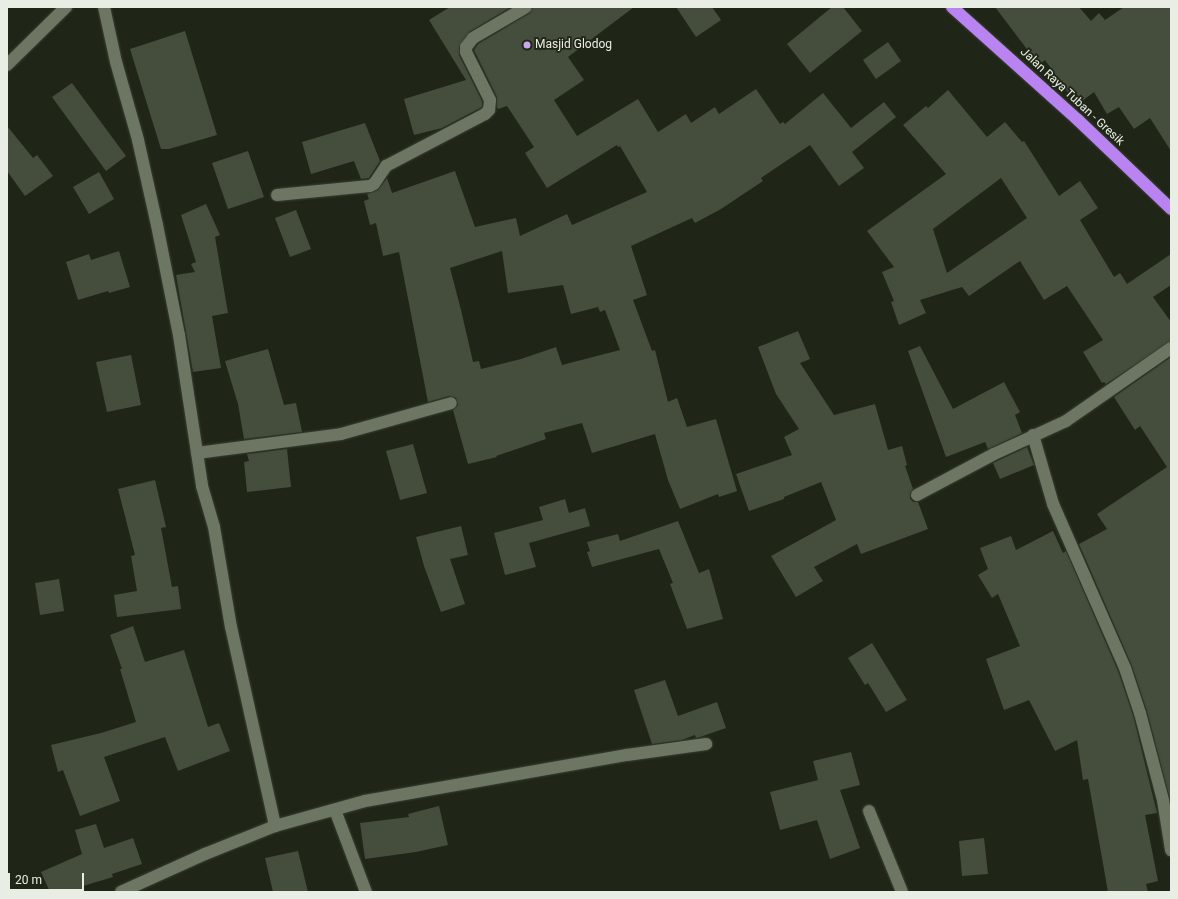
<!DOCTYPE html>
<html>
<head>
<meta charset="utf-8">
<style>
	body { margin:0 }
	#map { position:relative; width:1178px; height:899px; overflow:hidden; background:#202617; font-family:Roboto,sans-serif }
	div>[style] { position:absolute }
	.building>* { inset:0; background:#454d3c }
	.roads { filter:drop-shadow(0 0 1px #3a4034) drop-shadow(0 0 1px #3a4034) }
	.street>* { height:12px; margin:-6px; padding:0 6px; transform-origin:6px; border-radius:6px; background:#6d7563 }
	.secondary>* { height:12px; margin:-6px; padding:0 6px; transform-origin:6px; border-radius:6px; background:#6d7563 }
	.highway>* { height:12px; margin:-6px; padding:0 6px; transform-origin:6px; border-radius:6px; background:#b983f2 }
	.dots>* { width:11px; height:11px; translate:-50% -50%; box-sizing:border-box; border:2px solid #202617; border-radius:50% }
	span { translate:-50% -50%; white-space:nowrap; text-align:center; line-height:1.15; -webkit-text-stroke:3.5px #202617; paint-order:stroke }
	.poi-label { font-size:12px; color:#e9eee4 }
	.left { translate:0 -50%; text-align:left }
	.street-label { font-size:12px; color:#e9eee4 }
	.frame { position:absolute; inset:0; border:8px solid #e9eee4; pointer-events:none }
	.scale { position:absolute; left:8px; top:873px; width:76px; height:18px; box-sizing:border-box; border:2px solid #e9eee4; border-top:0; padding-left:5px; font-size:12px; line-height:14px; white-space:nowrap; color:#e9eee4; -webkit-text-stroke:3px #202617; paint-order:stroke }
</style>
</head>
<body>
<div id="map">
	<div class="building">
		<div style="clip-path:polygon(450px 7px,511px 7px,469px 32px,459px 47px,459px 55px,482px 101px,482px 107px,442px 128px,414px 135px,404px 99px,466px 80px,429px 20px)"></div>
		<div style="clip-path:polygon(evenodd,533px 7px,634px 7px,568px 57px,584px 80px,554px 100px,577px 136px,638px 99px,658px 132px,686px 114px,691px 123px,715px 107px,719px 114px,756px 89px,780px 124px,783px 122px,785px 124px,823px 93px,851px 128px,884px 102px,896px 117px,852px 152px,864px 168px,839px 186px,810px 145px,761px 178px,763px 181px,721px 209px,695px 223px,692px 218px,631px 246px,647px 295px,633px 300px,652px 351px,655px 350px,668px 402px,677px 398px,687px 427px,716px 419px,737px 491px,719px 497px,718px 494px,680px 509px,668px 480px,655px 434px,592px 453px,582px 423px,544px 433px,546px 439px,496px 456px,497px 457px,468px 464px,453px 410px,458px 405px,456px 398px,449px 396px,428px 402px,399px 252px,383px 256px,376px 223px,370px 225px,364px 201px,369px 199px,367px 194px,378px 190px,387px 178px,392px 193px,455px 171px,475px 227px,516px 218px,520px 236px,567px 214px,572px 225px,647px 192px,620px 146px,618px 147px,617px 145px,547px 188px,525px 153px,534px 147px,507px 106px,498px 109px,497px 107px,497px 97px,474px 50px,478px 44px,530px 13px,533px 7px,502px 251px,508px 293px,563px 285px,571px 314px,598px 307px,600px 312px,605px 310px,620px 350px,562px 365px,556px 347px,521px 359px,481px 369px,479px 361px,473px 362px,461px 310px,450px 268px,502px 251px)"></div>
		<div style="clip-path:polygon(676px 7px,712px 7px,721px 20px,696px 37px)"></div>
		<div style="clip-path:polygon(832px 7px,843px 7px,862px 31px,810px 73px,787px 44px)"></div>
		<div style="clip-path:polygon(995px 7px,1079px 7px,1091px 21px,1099px 13px,1105px 20px,1124px 7px,1171px 7px,1171px 151px,1150px 118px,1134px 129px,1119px 107px,1107px 114px,1094px 92px,1077px 105px,1045px 60px,1039px 65px)"></div>
		<div style="clip-path:polygon(185px 31px,217px 135px,169px 149px,161px 149px,130px 49px)"></div>
		<div style="clip-path:polygon(888px 42px,901px 61px,876px 79px,863px 60px)"></div>
		<div style="clip-path:polygon(72px 83px,126px 156px,106px 171px,52px 97px)"></div>
		<div style="clip-path:polygon(evenodd,948px 90px,987px 137px,1005px 122px,1022px 142px,1024px 141px,1059px 196px,1080px 181px,1098px 208px,1080px 220px,1114px 277px,1120px 273px,1127px 284px,1171px 254px,1171px 285px,1153px 297px,1171px 322px,1171px 341px,1106px 384px,1104px 382px,1102px 383px,1083px 352px,1103px 340px,1067px 286px,1044px 300px,1020px 261px,969px 296px,962px 287px,920px 300px,926px 313px,899px 325px,891px 302px,894px 301px,882px 272px,894px 267px,867px 231px,946px 174px,903px 125px,926px 106px,928px 108px,948px 90px,1001px 178px,1027px 218px,947px 273px,933px 229px,1001px 178px)"></div>
		<div style="clip-path:polygon(365px 123px,380px 161px,369px 178px,361px 179px,354px 161px,311px 174px,302px 142px)"></div>
		<div style="clip-path:polygon(7px 126px,33px 158px,37px 155px,53px 176px,25px 196px,7px 171px)"></div>
		<div style="clip-path:polygon(248px 151px,264px 197px,228px 209px,212px 163px)"></div>
		<div style="clip-path:polygon(99px 172px,114px 199px,89px 214px,73px 187px)"></div>
		<div style="clip-path:polygon(206px 204px,220px 235px,215px 237px,228px 313px,212px 316px,221px 368px,193px 372px,176px 275px,195px 272px,191px 264px,196px 262px,181px 215px)"></div>
		<div style="clip-path:polygon(296px 210px,311px 249px,290px 257px,275px 218px)"></div>
		<div style="clip-path:polygon(119px 251px,130px 287px,109px 293px,108px 291px,78px 300px,66px 262px,89px 254px,91px 260px)"></div>
		<div style="clip-path:polygon(798px 331px,810px 359px,800px 363px,834px 415px,875px 404px,888px 450px,902px 446px,907px 465px,905px 466px,913px 489px,910px 494px,910px 498px,913px 502px,918px 502px,928px 529px,861px 554px,857px 544px,814px 567px,823px 581px,796px 597px,771px 556px,836px 520px,821px 482px,784px 497px,784px 499px,749px 511px,736px 474px,792px 455px,784px 437px,799px 429px,776px 394px,758px 347px)"></div>
		<div style="clip-path:polygon(920px 346px,953px 409px,1004px 382px,1020px 412px,1015px 415px,1022px 433px,988px 449px,985px 442px,946px 457px,908px 351px)"></div>
		<div style="clip-path:polygon(268px 349px,284px 405px,296px 403px,302px 432px,244px 439px,238px 404px,225px 361px)"></div>
		<div style="clip-path:polygon(131px 355px,141px 405px,107px 412px,96px 362px)"></div>
		<div style="clip-path:polygon(1171px 357px,1171px 803px,1147px 711px,1132px 666px,1079px 544px,1107px 529px,1097px 514px,1167px 467px,1140px 426px,1135px 430px,1114px 397px)"></div>
		<div style="clip-path:polygon(413px 444px,427px 493px,400px 500px,386px 451px)"></div>
		<div style="clip-path:polygon(1027px 447px,1034px 465px,1000px 479px,993px 463px)"></div>
		<div style="clip-path:polygon(287px 449px,291px 487px,247px 492px,244px 462px,249px 461px,247px 454px)"></div>
		<div style="clip-path:polygon(155px 480px,166px 527px,161px 528px,172px 587px,178px 586px,181px 609px,117px 617px,114px 595px,137px 591px,131px 556px,135px 555px,118px 489px)"></div>
		<div style="clip-path:polygon(565px 499px,569px 513px,585px 508px,590px 526px,529px 543px,536px 567px,505px 575px,494px 533px,543px 520px,539px 507px)"></div>
		<div style="clip-path:polygon(678px 521px,699px 573px,709px 569px,723px 619px,687px 629px,670px 584px,673px 583px,659px 549px,592px 567px,587px 552px,590px 551px,587px 542px,618px 534px,620px 541px)"></div>
		<div style="clip-path:polygon(461px 526px,468px 555px,450px 559px,465px 604px,441px 612px,424px 566px,416px 537px)"></div>
		<div style="clip-path:polygon(1053px 531px,1063px 553px,1066px 551px,1118px 671px,1133px 715px,1157px 813px,1145px 815px,1158px 881px,1146px 884px,1148px 892px,1108px 892px,1088px 779px,1083px 780px,1077px 740px,1055px 751px,1029px 700px,1004px 710px,986px 659px,1020px 646px,998px 594px,992px 598px,978px 575px,988px 569px,980px 548px,1011px 536px,1016px 550px)"></div>
		<div style="clip-path:polygon(59px 579px,64px 611px,40px 615px,35px 583px)"></div>
		<div style="clip-path:polygon(133px 626px,145px 662px,184px 650px,208px 727px,219px 723px,230px 751px,178px 771px,165px 737px,104px 757px,120px 801px,80px 816px,63px 770px,58px 772px,51px 745px,101px 733px,136px 722px,120px 669px,122px 669px,110px 635px)"></div>
		<div style="clip-path:polygon(872px 643px,907px 700px,886px 712px,868px 683px,865px 685px,848px 658px)"></div>
		<div style="clip-path:polygon(665px 680px,678px 716px,717px 702px,726px 728px,700px 737px,696px 738px,695px 735px,682px 740px,652px 744px,634px 690px)"></div>
		<div style="clip-path:polygon(851px 752px,860px 785px,840px 790px,860px 848px,830px 859px,817px 820px,780px 830px,770px 792px,818px 780px,813px 761px)"></div>
		<div style="clip-path:polygon(439px 806px,448px 845px,416px 852px,365px 859px,360px 823px,409px 817px,408px 814px)"></div>
		<div style="clip-path:polygon(96px 824px,104px 848px,133px 838px,142px 864px,112px 874px,113px 877px,83px 886px,85px 892px,50px 892px,41px 872px,82px 854px,75px 830px)"></div>
		<div style="clip-path:polygon(984px 838px,988px 874px,962px 876px,959px 841px)"></div>
		<div style="clip-path:polygon(298px 851px,308px 892px,273px 892px,265px 858px)"></div>
	</div>
	<div class="roads">
		<div class="street">
			<div style="left:104px;top:7px;width:56px;rotate:77.7deg"></div>
			<div style="left:116px;top:62px;width:81px;rotate:74.2deg"></div>
			<div style="left:138px;top:140px;width:87px;rotate:77.4deg"></div>
			<div style="left:157px;top:225px;width:112px;rotate:78.7deg"></div>
			<div style="left:179px;top:335px;width:153px;rotate:81.3deg"></div>
			<div style="left:202px;top:486px;width:43px;rotate:73.7deg"></div>
			<div style="left:214px;top:527px;width:101px;rotate:80.4deg"></div>
			<div style="left:231px;top:627px;width:204px;rotate:77.5deg"></div>
			<div style="left:275px;top:826px;width:75px;rotate:158.2deg"></div>
			<div style="left:205px;top:854px;width:92px;rotate:155.7deg"></div>
			<div style="left:277px;top:195px;width:93px;rotate:-5.5deg"></div>
			<div style="left:370px;top:186px;width:4px;rotate:-27deg"></div>
			<div style="left:374px;top:184px;width:22px;rotate:-56deg"></div>
			<div style="left:386px;top:166px;width:112px;rotate:-27.7deg"></div>
			<div style="left:485px;top:114px;width:6px;rotate:-45deg"></div>
			<div style="left:489px;top:110px;width:10px;rotate:-84deg"></div>
			<div style="left:490px;top:100px;width:54px;rotate:-116.6deg"></div>
			<div style="left:466px;top:52px;width:5px;rotate:-90deg"></div>
			<div style="left:466px;top:47px;width:11px;rotate:-52deg"></div>
			<div style="left:473px;top:38px;width:61px;rotate:-30.3deg"></div>
			<div style="left:1033px;top:435px;width:72px;rotate:73.8deg"></div>
			<div style="left:1053px;top:504px;width:179px;rotate:66.3deg"></div>
			<div style="left:1125px;top:668px;width:47px;rotate:71.6deg"></div>
			<div style="left:1140px;top:713px;width:90px;rotate:75.2deg"></div>
			<div style="left:1163px;top:800px;width:51px;rotate:80.9deg"></div>
			<div style="left:197px;top:453px;width:145px;rotate:-7.5deg"></div>
			<div style="left:341px;top:434px;width:114px;rotate:-15.7deg"></div>
			<div style="left:917px;top:495px;width:87px;rotate:-28deg"></div>
			<div style="left:994px;top:454px;width:79px;rotate:-24.6deg"></div>
			<div style="left:1066px;top:421px;width:128px;rotate:-34.8deg"></div>
			<div style="left:335px;top:810px;width:88px;rotate:69.3deg"></div>
			<div style="left:869px;top:811px;width:87px;rotate:67.8deg"></div>
			<div style="left:275px;top:826px;width:93px;rotate:-15.5deg"></div>
			<div style="left:365px;top:801px;width:266px;rotate:-10deg"></div>
			<div style="left:627px;top:755px;width:80px;rotate:-7.9deg"></div>
		</div>
		<div class="secondary">
			<div style="left:7px;top:65px;width:83px;rotate:-44.5deg"></div>
		</div>
		<div class="highway">
			<div style="left:952px;top:7px;width:169px;rotate:41.9deg"></div>
			<div style="left:1078px;top:120px;width:129px;rotate:43.7deg"></div>
		</div>
	</div>
	<div class="dots">
		<div style="left:527px;top:45px;background:#c8a6ef"></div>
	</div>
	<div class="poi-label">
		<span class="left" style="left:535px;top:45px">Masjid Glodog</span>
	</div>
	<div class="street-label">
		<span style="left:1072px;top:97px;rotate:43deg">Jalan Raya Tuban - Gresik</span>
	</div>
	<div class="frame"></div>
	<div class="scale">20 m</div>
</div>
</body>
</html>
